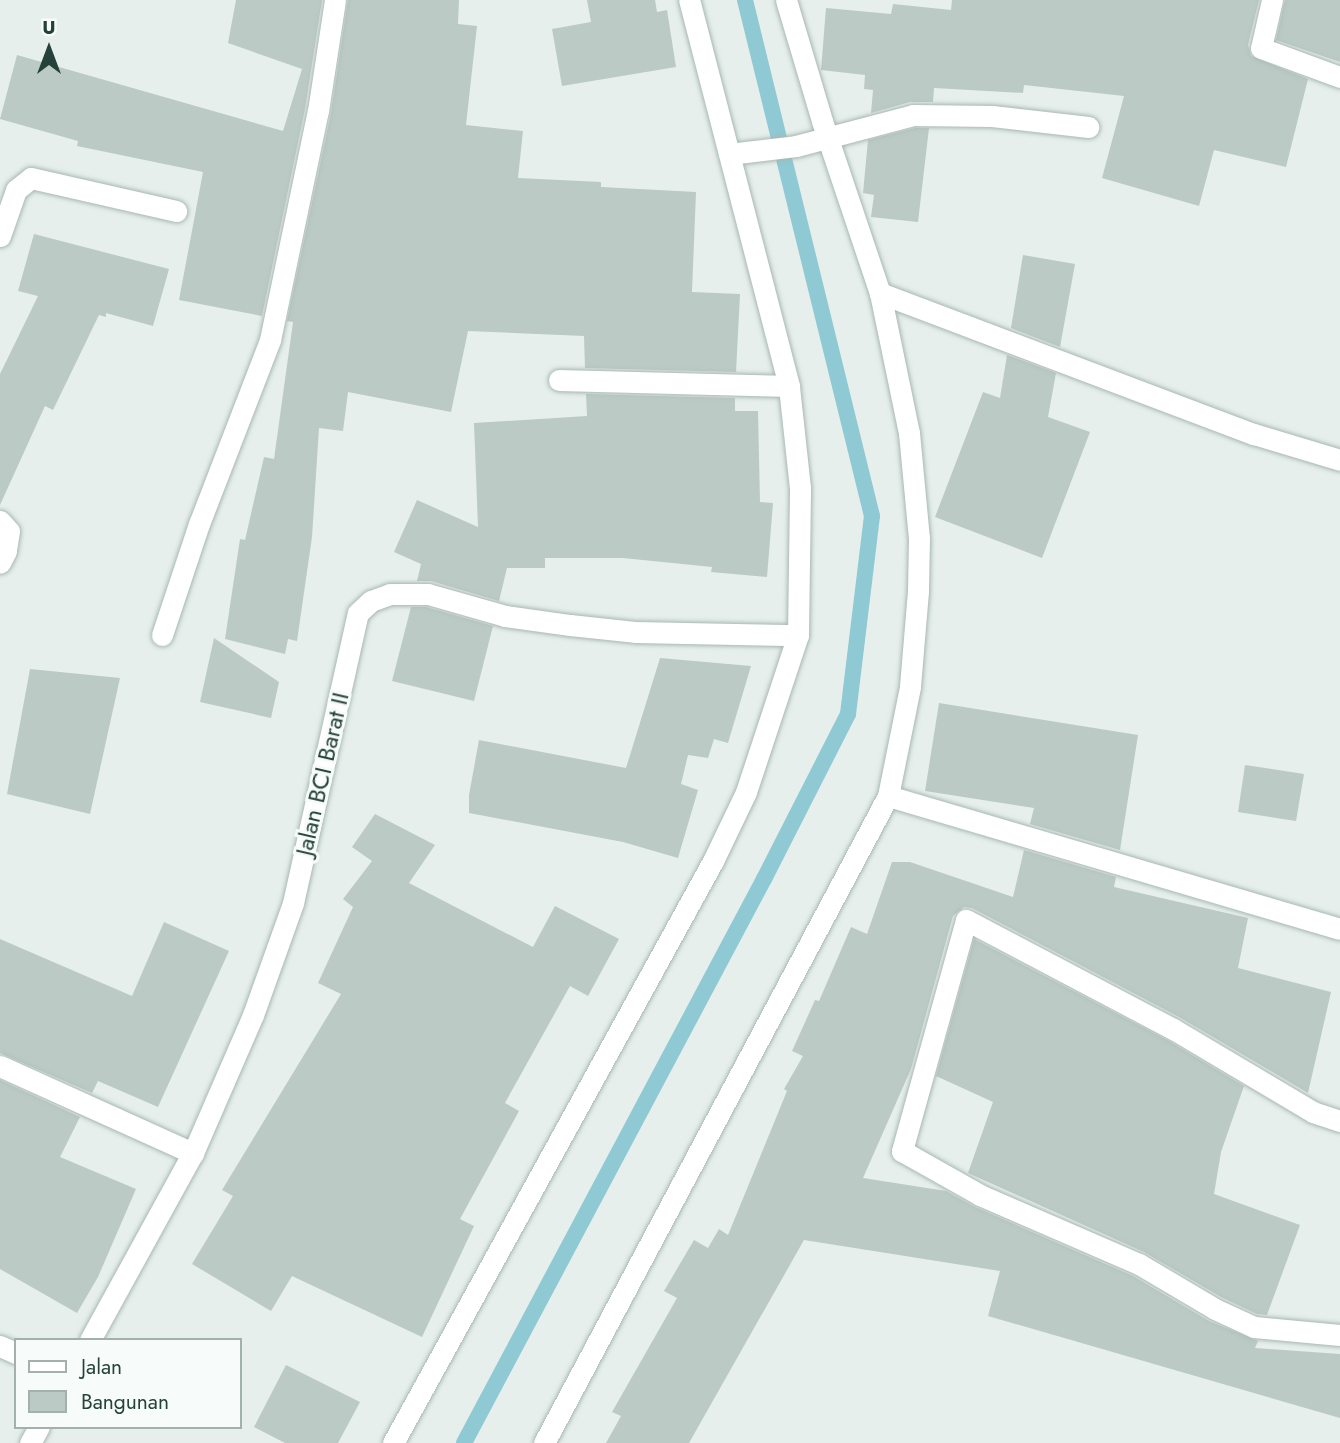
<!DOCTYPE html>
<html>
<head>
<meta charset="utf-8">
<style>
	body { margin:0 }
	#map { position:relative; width:1340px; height:1443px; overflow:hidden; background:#e6efeb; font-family:Jost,sans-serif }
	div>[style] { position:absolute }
	.stream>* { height:16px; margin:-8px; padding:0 8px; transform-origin:8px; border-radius:8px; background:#8ec9d4 }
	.building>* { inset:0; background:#bbcac4 }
	.roads { filter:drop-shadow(0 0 2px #a8b8b2) drop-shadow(0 0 2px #a8b8b2) }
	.street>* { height:21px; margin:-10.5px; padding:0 10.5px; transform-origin:10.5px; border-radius:10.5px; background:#fff }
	span { translate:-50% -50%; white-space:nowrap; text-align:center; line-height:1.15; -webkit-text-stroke:6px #f7fbf9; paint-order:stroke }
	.street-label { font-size:24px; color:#24423a }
	.legend { position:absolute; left:14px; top:1338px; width:228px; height:91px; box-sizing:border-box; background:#f7fbf9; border:2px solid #a3b1ad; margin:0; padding:9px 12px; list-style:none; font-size:21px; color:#24423a }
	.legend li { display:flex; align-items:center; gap:14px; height:35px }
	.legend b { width:35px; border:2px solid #a3b1ad }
	.north { position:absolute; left:14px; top:14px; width:70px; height:70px; -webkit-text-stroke:5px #f7fbf9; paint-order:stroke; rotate:0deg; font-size:19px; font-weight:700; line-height:28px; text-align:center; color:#24423a }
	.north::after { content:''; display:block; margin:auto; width:24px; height:32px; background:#24423a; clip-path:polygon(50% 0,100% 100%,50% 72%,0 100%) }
</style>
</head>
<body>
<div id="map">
	<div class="stream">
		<div style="left:464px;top:1443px;width:639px;rotate:-61.99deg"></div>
		<div style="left:764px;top:879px;width:185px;rotate:-63deg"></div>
		<div style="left:848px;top:714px;width:199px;rotate:-83.1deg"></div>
		<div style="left:872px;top:516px;width:531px;rotate:-103.83deg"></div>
	</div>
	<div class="building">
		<div style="clip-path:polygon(236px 0,322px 0,305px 109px,262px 316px,179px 300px,203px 172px,77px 146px,78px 141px,0 119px,17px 55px,283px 131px,302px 69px,228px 43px)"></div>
		<div style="clip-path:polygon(348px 0,459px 0,458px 24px,477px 26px,466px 125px,523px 131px,518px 178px,601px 182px,601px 187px,696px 192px,692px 292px,740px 294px,736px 372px,585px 368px,584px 336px,468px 331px,451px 412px,348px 392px,343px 431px,319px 428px,312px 537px,297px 641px,288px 639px,285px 654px,225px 639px,240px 539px,245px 540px,264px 457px,274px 459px,293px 322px,287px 321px,331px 113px)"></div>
		<div style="clip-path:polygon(587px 0,655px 0,657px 12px,667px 10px,676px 67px,562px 86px,552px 29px,591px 22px)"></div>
		<div style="clip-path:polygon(952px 0,1259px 0,1248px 45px,1251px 56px,1308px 79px,1286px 167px,1214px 150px,1199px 206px,1102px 178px,1124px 96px,1024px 85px,1023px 93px,934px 88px,933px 102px,910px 102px,871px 113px,873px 90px,864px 89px,865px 75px,821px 70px,826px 8px,891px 14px,893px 4px,951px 10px)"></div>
		<div style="clip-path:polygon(1285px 0,1340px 0,1340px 62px,1276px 40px)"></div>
		<div style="clip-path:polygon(915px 128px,929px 128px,918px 222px,871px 217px,874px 195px,863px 193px,868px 140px)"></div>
		<div style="clip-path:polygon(34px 234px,169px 269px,153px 326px,106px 313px,106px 317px,99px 315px,53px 410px,45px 406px,0 505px,0 374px,38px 296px,18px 291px)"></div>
		<div style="clip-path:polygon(1023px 255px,1075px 264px,1060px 347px,1011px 328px)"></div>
		<div style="clip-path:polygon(1007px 355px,1056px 373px,1048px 417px,1090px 432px,1042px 558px,935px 517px,983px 392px,1000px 398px)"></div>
		<div style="clip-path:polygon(586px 394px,735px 398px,735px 411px,758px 411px,760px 502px,773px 503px,767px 577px,711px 572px,712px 567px,623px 558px,545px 558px,545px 568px,507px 568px,499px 601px,431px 581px,417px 581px,421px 564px,394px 552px,417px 500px,478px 527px,474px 423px,587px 416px)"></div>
		<div style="clip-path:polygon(411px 607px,426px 607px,493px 626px,474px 701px,392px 681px)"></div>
		<div style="clip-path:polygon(214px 638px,279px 682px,271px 718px,200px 702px)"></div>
		<div style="clip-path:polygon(660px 658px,751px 666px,728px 743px,714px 739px,708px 758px,688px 755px,681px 784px,698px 790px,678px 858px,623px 842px,469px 813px,469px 795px,479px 740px,626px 768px)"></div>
		<div style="clip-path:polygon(30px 669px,120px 678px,90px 814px,7px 794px)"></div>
		<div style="clip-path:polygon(939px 703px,1138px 735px,1120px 850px,1030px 824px,1034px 808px,925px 791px)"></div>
		<div style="clip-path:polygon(1245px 765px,1304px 774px,1296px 821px,1238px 812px)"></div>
		<div style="clip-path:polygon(375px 814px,435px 845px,409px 883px,533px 947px,555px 906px,619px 939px,588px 996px,570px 986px,505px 1103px,519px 1111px,460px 1219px,474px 1226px,422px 1337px,292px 1276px,271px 1311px,192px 1264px,233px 1196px,222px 1190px,341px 994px,318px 983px,353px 907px,343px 899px,372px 861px,352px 847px)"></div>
		<div style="clip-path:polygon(1024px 850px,1116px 877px,1114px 887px,1248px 918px,1238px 968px,1331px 992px,1308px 1093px,1179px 1017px,972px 908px,964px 907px,953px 916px,911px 1069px,863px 1178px,946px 1191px,975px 1207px,1133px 1276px,1209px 1321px,1258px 1341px,1255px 1348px,1340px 1354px,1340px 1418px,988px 1316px,1000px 1271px,804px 1240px,689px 1443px,606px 1443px,621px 1416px,612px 1412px,677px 1298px,664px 1291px,694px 1240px,708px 1248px,719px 1229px,728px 1235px,787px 1091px,784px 1089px,803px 1056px,792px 1051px,815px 1000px,819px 1001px,851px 927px,867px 934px,892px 862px,910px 862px,1013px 897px)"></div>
		<div style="clip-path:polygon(164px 922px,229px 951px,158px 1107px,98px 1081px,92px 1093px,0 1053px,0 939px,132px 996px)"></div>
		<div style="clip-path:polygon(974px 939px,1167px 1040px,1244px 1086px,1221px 1152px,1214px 1194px,1300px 1225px,1267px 1315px,1257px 1314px,1221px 1297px,1144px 1252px,968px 1173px,993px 1102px,936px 1076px)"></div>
		<div style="clip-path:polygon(0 1080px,80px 1117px,60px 1157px,136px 1189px,98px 1277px,77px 1313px,0 1269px)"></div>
		<div style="clip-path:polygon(286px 1365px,360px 1402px,338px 1443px,285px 1443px,254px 1427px)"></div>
	</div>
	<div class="roads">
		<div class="street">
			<div style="left:786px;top:0;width:126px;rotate:73.4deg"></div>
			<div style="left:822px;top:121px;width:182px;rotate:71.4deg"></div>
			<div style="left:880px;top:293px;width:143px;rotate:78.3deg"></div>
			<div style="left:909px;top:433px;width:105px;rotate:84.6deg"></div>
			<div style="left:919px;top:538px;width:53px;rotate:91.1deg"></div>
			<div style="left:918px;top:591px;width:96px;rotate:94.8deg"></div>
			<div style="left:910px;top:687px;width:111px;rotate:101.4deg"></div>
			<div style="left:1272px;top:0;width:49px;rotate:102.9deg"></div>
			<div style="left:1261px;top:48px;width:84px;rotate:20.2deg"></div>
			<div style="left:729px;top:154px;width:67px;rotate:-6.8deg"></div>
			<div style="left:796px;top:146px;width:121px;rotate:-14.8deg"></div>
			<div style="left:913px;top:115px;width:79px;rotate:0.7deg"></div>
			<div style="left:992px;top:116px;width:97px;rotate:6.5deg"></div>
			<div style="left:0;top:236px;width:49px;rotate:-70.8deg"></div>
			<div style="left:16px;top:190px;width:19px;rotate:-39deg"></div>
			<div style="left:31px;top:178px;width:149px;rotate:12.8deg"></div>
			<div style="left:880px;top:293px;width:400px;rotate:20.7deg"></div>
			<div style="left:1254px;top:434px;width:90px;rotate:16.8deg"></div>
			<div style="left:559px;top:380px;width:230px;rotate:1.5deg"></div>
			<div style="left:0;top:521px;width:13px;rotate:48deg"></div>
			<div style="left:9px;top:531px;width:20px;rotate:99deg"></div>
			<div style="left:6px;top:551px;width:13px;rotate:117deg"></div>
			<div style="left:162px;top:635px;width:117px;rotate:-71.6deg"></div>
			<div style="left:199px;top:524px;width:197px;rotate:-68.9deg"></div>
			<div style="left:270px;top:340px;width:234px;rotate:-78.2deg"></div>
			<div style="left:318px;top:111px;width:112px;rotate:-81.3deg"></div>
			<div style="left:0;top:1066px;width:212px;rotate:24.3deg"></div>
			<div style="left:1340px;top:1121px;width:28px;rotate:-162deg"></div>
			<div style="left:1313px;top:1112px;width:163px;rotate:-149.3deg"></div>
			<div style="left:1173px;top:1029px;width:234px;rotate:-152.2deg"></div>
			<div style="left:966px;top:920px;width:240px;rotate:105.5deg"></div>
			<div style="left:902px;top:1151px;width:90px;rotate:29.4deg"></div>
			<div style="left:980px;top:1195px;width:173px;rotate:23.5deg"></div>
			<div style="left:1139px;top:1264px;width:88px;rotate:30.6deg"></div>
			<div style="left:1215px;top:1309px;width:43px;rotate:24.8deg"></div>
			<div style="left:1254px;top:1327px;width:86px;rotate:5.3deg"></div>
			<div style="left:90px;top:1340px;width:213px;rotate:-61.2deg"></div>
			<div style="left:193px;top:1153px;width:150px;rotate:-66.5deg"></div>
			<div style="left:253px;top:1015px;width:119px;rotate:-70.3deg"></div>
			<div style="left:293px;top:903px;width:297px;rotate:-77.4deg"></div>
			<div style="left:358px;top:613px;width:18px;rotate:-43deg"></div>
			<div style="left:371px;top:601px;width:20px;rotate:-20deg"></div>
			<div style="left:390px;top:594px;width:38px"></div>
			<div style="left:428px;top:594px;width:80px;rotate:15.9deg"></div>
			<div style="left:505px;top:616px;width:66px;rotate:7.9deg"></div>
			<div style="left:570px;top:625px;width:65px;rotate:6.1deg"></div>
			<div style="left:635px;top:632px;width:163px;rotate:1.1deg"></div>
			<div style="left:0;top:1346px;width:17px;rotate:24deg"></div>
			<div style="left:30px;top:1443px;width:18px;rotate:-61deg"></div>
			<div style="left:393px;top:1443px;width:664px;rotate:-61.2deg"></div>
			<div style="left:713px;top:861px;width:76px;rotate:-64.4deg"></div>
			<div style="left:746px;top:792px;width:165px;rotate:-71.7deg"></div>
			<div style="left:798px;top:635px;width:147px;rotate:-89.2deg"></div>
			<div style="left:800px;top:488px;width:103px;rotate:-96.2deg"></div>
			<div style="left:789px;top:386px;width:399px;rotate:-104.5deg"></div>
			<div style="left:544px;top:1443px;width:733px;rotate:-62deg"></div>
			<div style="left:888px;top:796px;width:471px;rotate:16.4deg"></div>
		</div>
	</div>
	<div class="street-label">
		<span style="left:322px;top:774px;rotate:-77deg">Jalan BCI Barat II</span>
	</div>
	<ul class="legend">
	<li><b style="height:9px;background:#fff"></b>Jalan</li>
	<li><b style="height:19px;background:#bbcac4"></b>Bangunan</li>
	</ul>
	<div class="north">U</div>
</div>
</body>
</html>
